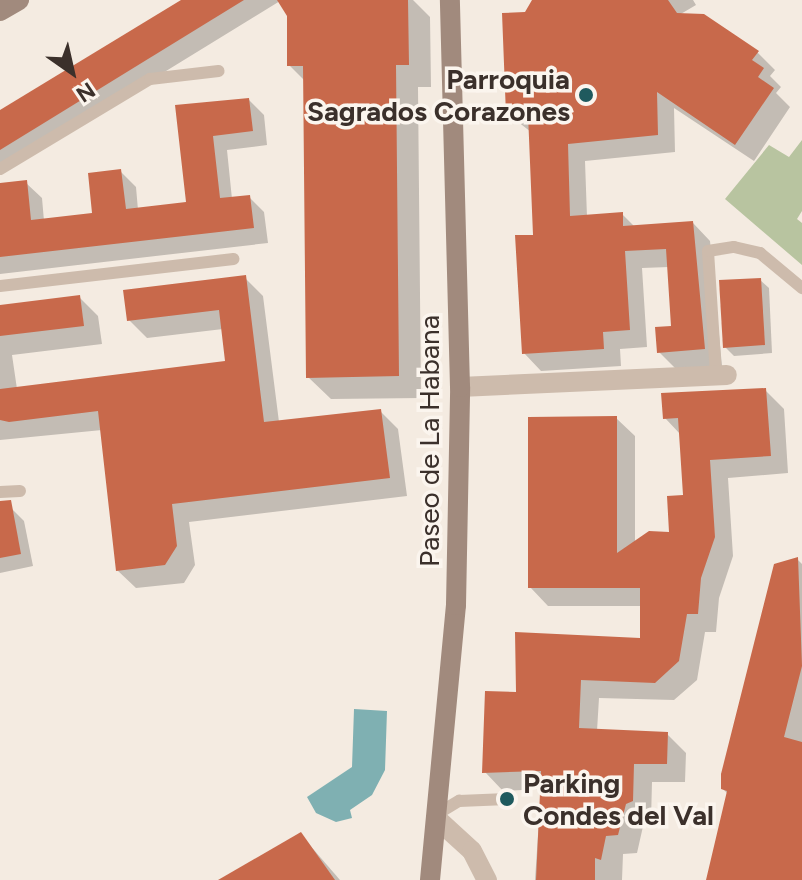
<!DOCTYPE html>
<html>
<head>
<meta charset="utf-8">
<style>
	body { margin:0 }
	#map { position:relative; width:802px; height:880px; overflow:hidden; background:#f4ebe1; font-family:Figtree,sans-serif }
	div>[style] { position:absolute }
	.green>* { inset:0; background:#b8c4a0 }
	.water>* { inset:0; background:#7fb0b2 }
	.shadow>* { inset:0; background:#0003 }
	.building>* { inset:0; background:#c8694b }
	.lane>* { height:12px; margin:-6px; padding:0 6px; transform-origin:6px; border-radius:6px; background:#cdbbac }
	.street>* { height:20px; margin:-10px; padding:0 10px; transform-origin:10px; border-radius:10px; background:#cdbbac }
	.secondary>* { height:20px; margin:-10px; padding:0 10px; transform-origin:10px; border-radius:10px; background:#a18a7d }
	.dots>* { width:22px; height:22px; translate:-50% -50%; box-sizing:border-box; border:4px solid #fbf5ee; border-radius:50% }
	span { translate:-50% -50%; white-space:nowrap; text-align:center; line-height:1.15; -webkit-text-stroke:7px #fbf5ee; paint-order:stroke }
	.poi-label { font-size:28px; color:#3b302b; font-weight:700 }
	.right { translate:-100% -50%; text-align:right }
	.left { translate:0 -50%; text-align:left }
	.street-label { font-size:28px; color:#3b302b }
	.north { position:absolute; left:32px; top:32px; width:80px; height:80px; -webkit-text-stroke:6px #fbf5ee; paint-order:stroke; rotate:146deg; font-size:22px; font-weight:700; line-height:32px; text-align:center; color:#3b302b }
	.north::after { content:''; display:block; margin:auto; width:28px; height:36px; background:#3b302b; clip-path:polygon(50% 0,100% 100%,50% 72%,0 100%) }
</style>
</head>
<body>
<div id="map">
	<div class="green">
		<div style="clip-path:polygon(802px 140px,802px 211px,797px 219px,802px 223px,802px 265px,725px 199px,769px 145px,789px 157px)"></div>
	</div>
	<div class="water">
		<div style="clip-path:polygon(354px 709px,387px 711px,385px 770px,372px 795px,350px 810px,352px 818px,336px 822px,316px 813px,307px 797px,352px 767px)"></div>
	</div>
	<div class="shadow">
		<div style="clip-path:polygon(185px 0,326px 0,280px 1px,0 173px,0 113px)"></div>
		<div style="clip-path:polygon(363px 0,413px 0,430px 17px,431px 87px,418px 87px,421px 398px,331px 399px,308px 377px,305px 81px,289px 65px)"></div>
		<div style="clip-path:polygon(534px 0,693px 0,696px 5px,679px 15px,757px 52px,775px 70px,770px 76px,781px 87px,776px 93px,790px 107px,754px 161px,674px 108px,675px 152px,585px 161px,587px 217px,622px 214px,635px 227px,693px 223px,710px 241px,722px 366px,677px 370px,659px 352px,673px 327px,669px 267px,642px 268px,647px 347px,620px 349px,621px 366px,541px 371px,524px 353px,535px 236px,531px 132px,508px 114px,526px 14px)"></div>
		<div style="clip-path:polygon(249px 100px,264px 115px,267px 145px,227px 150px,232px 199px,249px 197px,264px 212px,268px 243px,0 274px,0 185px,26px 183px,42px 198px,44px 221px,94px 215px,120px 171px,136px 187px,138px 210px,188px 204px,177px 107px)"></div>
		<div style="clip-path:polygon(245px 278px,263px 296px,279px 422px,380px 411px,398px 429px,407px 496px,189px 522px,195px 565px,184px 583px,136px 588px,117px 570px,102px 430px,0 440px,0 307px,80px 298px,98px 316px,102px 344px,12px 355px,17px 389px,227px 362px,223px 329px,147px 338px,129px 320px)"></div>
		<div style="clip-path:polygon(760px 280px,769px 288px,772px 353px,734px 356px,725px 347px)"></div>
		<div style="clip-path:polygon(765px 390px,784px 409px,788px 473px,728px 478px,733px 556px,719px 598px,716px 632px,705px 632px,697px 680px,674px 700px,599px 698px,597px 731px,667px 734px,686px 753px,685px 782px,652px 782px,651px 820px,644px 822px,637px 853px,623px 854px,622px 880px,535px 880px,541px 789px,503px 791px,485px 772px,518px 694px,642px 640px,642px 606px,548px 606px,530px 587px,616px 418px,635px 436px,635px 543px,671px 534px,685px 497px,681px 435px,665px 418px)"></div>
		<div style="clip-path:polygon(11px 508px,24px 521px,33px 566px,0 573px,0 510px)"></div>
		<div style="clip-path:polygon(797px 559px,802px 564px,802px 880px,708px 880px,728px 794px,723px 789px)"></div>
		<div style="clip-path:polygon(301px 835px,340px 880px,223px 880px)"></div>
	</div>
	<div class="building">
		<div style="clip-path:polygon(181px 0,244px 0,0 150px,0 110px)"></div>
		<div style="clip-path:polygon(277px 0,408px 0,409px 65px,396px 65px,399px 376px,306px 378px,303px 66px,287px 66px,287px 16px)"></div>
		<div style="clip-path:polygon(532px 0,668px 0,677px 13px,704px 14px,759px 51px,752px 60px,764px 68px,758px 77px,774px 88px,735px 145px,657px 92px,658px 135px,568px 144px,570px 216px,623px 212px,623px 226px,693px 221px,705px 349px,657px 353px,655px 327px,671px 326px,666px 249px,625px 251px,630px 330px,603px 332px,604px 349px,522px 354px,515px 235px,533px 235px,528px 114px,506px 115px,502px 13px,525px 12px)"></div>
		<div style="clip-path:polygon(249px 98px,253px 131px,213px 136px,220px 198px,250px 195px,254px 228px,0 257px,0 183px,27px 180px,31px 220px,92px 213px,88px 173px,121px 169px,126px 209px,186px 202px,175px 105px)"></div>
		<div style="clip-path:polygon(246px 275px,264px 422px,381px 409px,390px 478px,172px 504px,177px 546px,165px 565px,116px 571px,98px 411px,9px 422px,0 420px,0 389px,225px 361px,219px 310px,127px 321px,123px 290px)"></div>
		<div style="clip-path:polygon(761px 278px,765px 345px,723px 348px,719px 280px)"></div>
		<div style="clip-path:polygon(80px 295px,84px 326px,0 336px,0 305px)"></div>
		<div style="clip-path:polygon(766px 388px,771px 456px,710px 460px,715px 537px,701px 578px,698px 614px,687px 614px,679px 661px,655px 683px,581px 680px,579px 728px,668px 732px,667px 764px,634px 764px,633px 801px,626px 804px,618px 835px,606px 836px,601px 860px,595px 858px,595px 880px,536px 880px,541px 771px,482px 773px,485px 691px,516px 692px,515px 632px,640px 638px,640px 588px,528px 588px,528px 417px,617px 416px,617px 553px,649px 531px,669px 532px,667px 496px,683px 495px,678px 418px,663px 419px,661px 393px)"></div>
		<div style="clip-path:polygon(11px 500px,21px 554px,0 558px,0 501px)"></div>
		<div style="clip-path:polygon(798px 557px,802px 666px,784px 737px,802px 742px,802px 880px,706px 880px,727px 791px,721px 789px,721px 774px,774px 564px)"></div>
		<div style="clip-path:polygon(301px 832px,335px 880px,218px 880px)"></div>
	</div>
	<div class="lane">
		<div style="left:0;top:169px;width:175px;rotate:-31deg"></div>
		<div style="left:150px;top:79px;width:69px;rotate:-6.6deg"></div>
		<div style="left:0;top:286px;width:235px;rotate:-6.6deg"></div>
		<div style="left:716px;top:375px;width:124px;rotate:-93.7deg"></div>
		<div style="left:708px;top:251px;width:26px;rotate:-9deg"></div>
		<div style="left:734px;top:247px;width:27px;rotate:13deg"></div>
		<div style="left:760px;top:253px;width:55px;rotate:39.8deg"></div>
		<div style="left:0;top:492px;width:20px;rotate:-3deg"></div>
		<div style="left:437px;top:814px;width:26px;rotate:-31deg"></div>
		<div style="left:459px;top:801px;width:48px;rotate:-2.4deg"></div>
	</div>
	<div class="street">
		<div style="left:460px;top:387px;width:267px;rotate:-2.6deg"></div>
		<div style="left:437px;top:819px;width:47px;rotate:42.4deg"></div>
		<div style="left:472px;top:851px;width:33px;rotate:63deg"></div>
	</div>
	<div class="secondary">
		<div style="left:0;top:11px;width:22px;rotate:-30deg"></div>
		<div style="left:430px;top:880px;width:276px;rotate:-84.6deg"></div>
		<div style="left:456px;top:605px;width:218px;rotate:-88.9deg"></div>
		<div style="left:460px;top:387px;width:387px;rotate:-91.5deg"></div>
	</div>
	<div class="dots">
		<div style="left:586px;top:95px;background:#1f5a5e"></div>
		<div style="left:507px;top:799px;background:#1f5a5e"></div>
	</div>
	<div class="poi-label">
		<span class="right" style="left:570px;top:95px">Parroquia<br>Sagrados Corazones</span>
		<span class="left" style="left:523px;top:799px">Parking<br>Condes del Val</span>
	</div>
	<div class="street-label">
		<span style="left:429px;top:441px;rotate:-90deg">Paseo de La Habana</span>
	</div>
	<div class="north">N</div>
</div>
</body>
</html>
